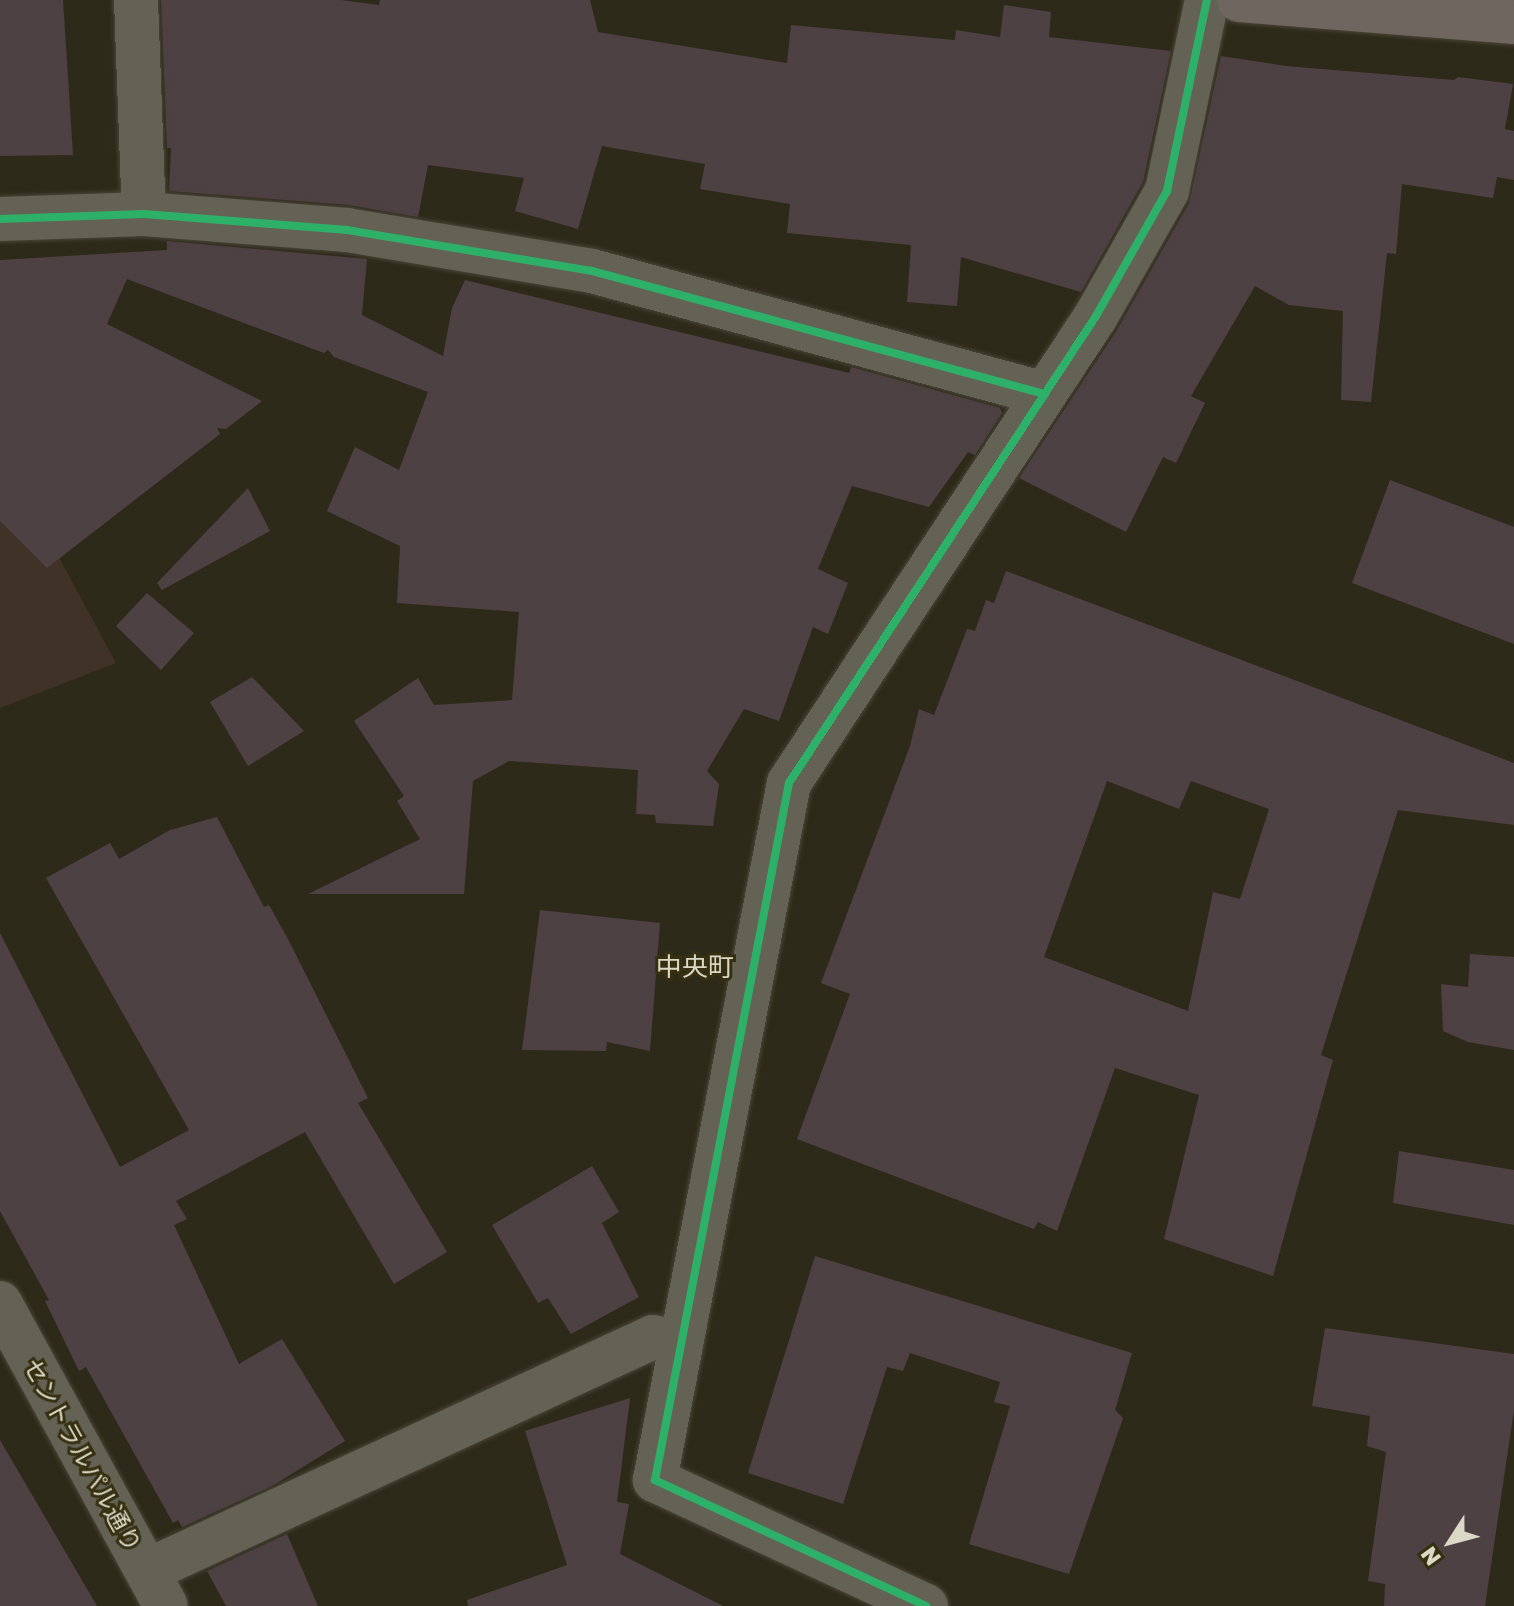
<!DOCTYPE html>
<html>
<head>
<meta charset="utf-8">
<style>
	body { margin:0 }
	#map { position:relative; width:1514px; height:1606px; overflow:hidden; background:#2e2a19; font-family:"Golos Text","Noto Sans JP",sans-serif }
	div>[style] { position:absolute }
	.commercial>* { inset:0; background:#413227 }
	.building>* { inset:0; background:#4e4144 }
	.roads { filter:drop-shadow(0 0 2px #494538) drop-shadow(0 0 2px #494538) }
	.minor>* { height:44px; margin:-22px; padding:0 22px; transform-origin:22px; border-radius:22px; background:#646255 }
	.major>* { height:44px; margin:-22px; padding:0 22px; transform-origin:22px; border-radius:22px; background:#6f665f }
	.cycleway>* { height:8px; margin:-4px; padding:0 4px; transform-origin:4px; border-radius:4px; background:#2db169 }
	span { translate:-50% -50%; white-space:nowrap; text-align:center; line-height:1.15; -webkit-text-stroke:6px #363011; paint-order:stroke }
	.street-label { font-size:24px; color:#dbd8c6 }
	.neighbourhood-label { font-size:26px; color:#dbd8c6 }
	.north { position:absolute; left:1410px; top:1502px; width:80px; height:80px; -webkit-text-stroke:6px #363011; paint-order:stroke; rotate:234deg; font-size:22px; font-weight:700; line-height:32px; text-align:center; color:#dbd8c6 }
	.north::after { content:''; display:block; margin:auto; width:28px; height:36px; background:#dbd8c6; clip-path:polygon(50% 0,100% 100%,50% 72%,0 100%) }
</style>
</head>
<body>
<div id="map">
	<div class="commercial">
		<div style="clip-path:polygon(0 448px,116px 663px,0 708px)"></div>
	</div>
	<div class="building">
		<div style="clip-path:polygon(0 0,63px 0,73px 155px,0 156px)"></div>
		<div style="clip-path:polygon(161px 0,341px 0,379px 5px,380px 0,590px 0,598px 32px,787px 63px,791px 25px,955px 40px,956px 30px,1000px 37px,1004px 5px,1051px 12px,1049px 37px,1171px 51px,1143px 182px,1081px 292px,961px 257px,957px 306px,907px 302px,911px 245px,787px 233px,790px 204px,700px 189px,705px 164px,602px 146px,578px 229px,515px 211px,524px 178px,428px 165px,418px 217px,349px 205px,169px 191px,171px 148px,167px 148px)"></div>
		<div style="clip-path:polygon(1221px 56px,1286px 66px,1454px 80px,1458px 77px,1513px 84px,1505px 129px,1514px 131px,1514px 180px,1497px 177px,1493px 198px,1402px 184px,1396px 254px,1387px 253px,1371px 402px,1341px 400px,1343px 311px,1289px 305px,1255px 286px,1191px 396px,1205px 403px,1176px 463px,1163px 457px,1126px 532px,1019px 478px,1117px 330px,1189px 203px)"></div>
		<div style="clip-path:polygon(167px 241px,367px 259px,362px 315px,443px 356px,452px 308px,465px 280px,849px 373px,851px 367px,1000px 408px,1002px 413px,975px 455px,968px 452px,929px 507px,852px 486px,818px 569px,848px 583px,828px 634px,813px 627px,779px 721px,744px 709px,707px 771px,719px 784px,713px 826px,656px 823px,655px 815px,636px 814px,638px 770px,509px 761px,473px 781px,464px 894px,308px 894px,420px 839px,397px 801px,404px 796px,354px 721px,418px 678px,434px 705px,512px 700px,519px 612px,397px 603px,400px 546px,327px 511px,355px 447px,399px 470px,428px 392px,334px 357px,328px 350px,324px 353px,127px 279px,107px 324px,262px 401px,226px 429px,217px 428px,220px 434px,47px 568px,0 521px,0 260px,167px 250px)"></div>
		<div style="clip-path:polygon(1390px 480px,1514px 527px,1514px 644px,1352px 583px)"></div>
		<div style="clip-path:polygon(248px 488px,270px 531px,162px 590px,157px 583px)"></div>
		<div style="clip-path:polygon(evenodd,1006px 571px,1514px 763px,1514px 825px,1398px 810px,1321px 1055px,1333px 1060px,1273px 1276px,1164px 1239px,1199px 1095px,1115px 1068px,1057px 1231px,1038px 1222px,1034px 1229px,797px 1139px,850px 994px,821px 983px,910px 746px,919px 709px,934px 715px,967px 629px,975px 631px,986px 600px,994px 603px,1006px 571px,1107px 781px,1179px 809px,1191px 781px,1269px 809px,1240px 899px,1213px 892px,1188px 1011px,1044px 957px,1107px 781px)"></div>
		<div style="clip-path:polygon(147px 593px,194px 633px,161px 670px,116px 626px)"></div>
		<div style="clip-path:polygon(252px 677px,304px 731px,248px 766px,210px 702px)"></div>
		<div style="clip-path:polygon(217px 817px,264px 907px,269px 905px,289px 941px,368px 1098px,358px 1103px,447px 1252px,394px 1284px,305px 1132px,176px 1201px,187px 1219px,174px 1225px,239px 1364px,282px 1339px,345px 1441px,272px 1486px,182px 1527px,178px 1520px,173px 1523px,86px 1367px,79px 1371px,45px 1301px,49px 1300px,0 1211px,0 933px,120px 1167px,189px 1130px,46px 878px,110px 843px,119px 859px,170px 830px)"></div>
		<div style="clip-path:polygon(540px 910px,660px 923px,650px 1051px,607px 1042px,606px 1051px,522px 1050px)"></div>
		<div style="clip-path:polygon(1470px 954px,1514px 957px,1514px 1050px,1468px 1042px,1443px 1031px,1441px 984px,1468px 987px)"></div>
		<div style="clip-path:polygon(1399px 1151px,1514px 1170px,1514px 1225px,1393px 1203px)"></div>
		<div style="clip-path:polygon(592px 1166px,619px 1212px,602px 1223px,639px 1297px,571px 1334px,548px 1298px,538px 1303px,492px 1225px)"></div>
		<div style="clip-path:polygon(815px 1256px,1132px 1353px,1115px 1410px,1123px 1418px,1069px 1574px,969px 1544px,1010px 1406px,994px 1402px,1000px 1382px,910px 1353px,903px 1371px,887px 1367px,843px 1504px,748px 1473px)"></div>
		<div style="clip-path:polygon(1325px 1328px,1514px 1354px,1514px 1410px,1485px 1606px,1384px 1606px,1385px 1584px,1368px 1581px,1386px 1452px,1367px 1446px,1370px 1416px,1312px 1406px)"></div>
		<div style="clip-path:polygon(630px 1398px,617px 1502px,629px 1504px,620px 1554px,723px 1606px,468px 1606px,467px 1600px,567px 1565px,525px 1431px)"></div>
		<div style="clip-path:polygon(0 1440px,97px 1606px,0 1606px)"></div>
		<div style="clip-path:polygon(287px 1534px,318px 1606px,226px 1606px,207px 1571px)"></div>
	</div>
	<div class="roads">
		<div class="minor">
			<div style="left:136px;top:0;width:214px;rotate:87.9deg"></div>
			<div style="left:0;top:219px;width:144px;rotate:-2deg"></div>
			<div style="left:144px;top:214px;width:204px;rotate:4.5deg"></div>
			<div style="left:347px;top:230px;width:248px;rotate:9.5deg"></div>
			<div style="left:592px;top:271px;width:469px;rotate:15.2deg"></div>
			<div style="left:0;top:1303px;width:345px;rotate:61.3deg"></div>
			<div style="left:147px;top:1571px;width:557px;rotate:-24.82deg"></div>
			<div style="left:653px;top:1337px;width:29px;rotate:12deg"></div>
			<div style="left:926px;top:1606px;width:299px;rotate:-155.1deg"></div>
			<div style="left:655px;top:1480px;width:710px;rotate:-79.12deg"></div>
			<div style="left:789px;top:783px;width:559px;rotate:-56.68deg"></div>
			<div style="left:1096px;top:316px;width:144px;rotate:-60.4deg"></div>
			<div style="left:1167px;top:191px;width:195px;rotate:-78.2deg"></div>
		</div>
		<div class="major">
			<div style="left:1239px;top:0;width:276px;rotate:4.6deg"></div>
		</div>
	</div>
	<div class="cycleway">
		<div style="left:0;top:219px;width:144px;rotate:-2deg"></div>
		<div style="left:144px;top:214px;width:204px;rotate:4.5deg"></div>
		<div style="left:347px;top:230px;width:248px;rotate:9.5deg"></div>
		<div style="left:592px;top:271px;width:469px;rotate:15.2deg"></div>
		<div style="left:926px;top:1606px;width:299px;rotate:-155.1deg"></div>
		<div style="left:655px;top:1480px;width:710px;rotate:-79.12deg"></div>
		<div style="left:789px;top:783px;width:559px;rotate:-56.68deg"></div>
		<div style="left:1096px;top:316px;width:144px;rotate:-60.4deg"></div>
		<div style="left:1167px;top:191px;width:195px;rotate:-78.2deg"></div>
	</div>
	<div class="street-label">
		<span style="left:83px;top:1455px;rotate:61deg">セントラルパル通り</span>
	</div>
	<div class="neighbourhood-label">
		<span style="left:695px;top:967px">中央町</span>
	</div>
	<div class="north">N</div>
</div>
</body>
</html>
